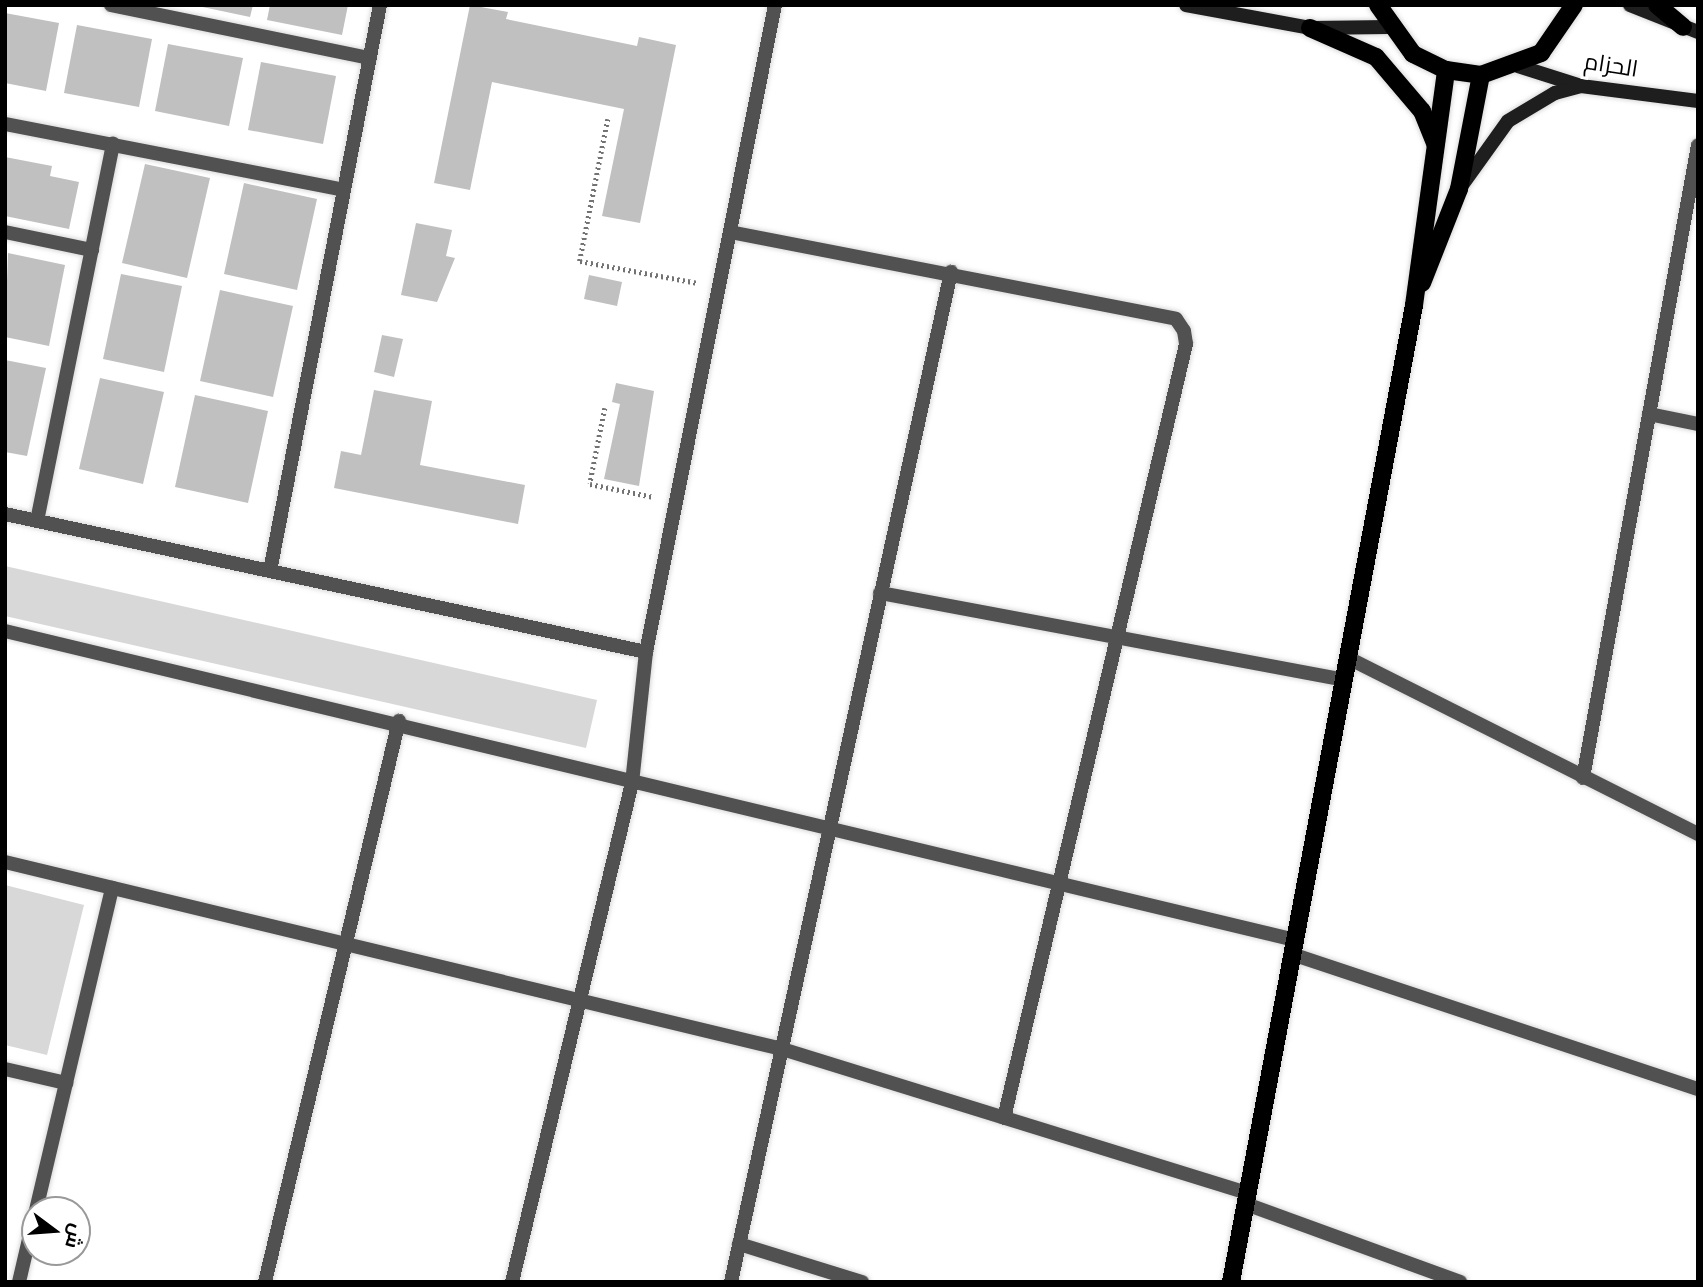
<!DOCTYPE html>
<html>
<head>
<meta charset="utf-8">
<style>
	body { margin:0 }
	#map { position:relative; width:1703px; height:1287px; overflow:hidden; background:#fff; font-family:Karla,Cairo,sans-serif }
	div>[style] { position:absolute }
	.green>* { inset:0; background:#d8d8d8 }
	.building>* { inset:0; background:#c0c0c0 }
	.path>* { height:4.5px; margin-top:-2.25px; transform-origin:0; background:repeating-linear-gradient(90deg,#737373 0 2px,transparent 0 5.5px) }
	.roads { filter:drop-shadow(0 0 2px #dbdbdb) drop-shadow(0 0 2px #dbdbdb) }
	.lane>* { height:14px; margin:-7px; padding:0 7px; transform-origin:7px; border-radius:7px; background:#515151 }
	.street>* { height:14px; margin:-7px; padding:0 7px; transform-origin:7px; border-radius:7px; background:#515151 }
	.secondary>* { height:14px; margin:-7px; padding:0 7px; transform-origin:7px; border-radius:7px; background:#1e1e1e }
	.primary>* { height:18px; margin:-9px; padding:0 9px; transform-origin:9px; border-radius:9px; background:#000 }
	span { translate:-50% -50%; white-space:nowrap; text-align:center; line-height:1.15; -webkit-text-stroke:6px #fff; paint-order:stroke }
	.street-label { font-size:23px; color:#000 }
	.frame { position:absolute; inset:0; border:7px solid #000; pointer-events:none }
	.north { position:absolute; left:21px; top:1196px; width:70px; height:70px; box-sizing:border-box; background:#fff; border:2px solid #999; border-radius:50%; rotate:106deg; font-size:19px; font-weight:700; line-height:28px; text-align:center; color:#000 }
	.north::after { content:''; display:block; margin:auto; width:24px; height:32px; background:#000; clip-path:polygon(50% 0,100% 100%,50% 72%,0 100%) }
</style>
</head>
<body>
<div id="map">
	<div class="green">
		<div style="clip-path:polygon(5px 566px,597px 700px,586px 748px,5px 616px)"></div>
		<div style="clip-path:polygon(5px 885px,84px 905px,47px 1055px,5px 1045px)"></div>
	</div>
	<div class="building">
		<div style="clip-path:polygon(193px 5px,253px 5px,250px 17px)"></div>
		<div style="clip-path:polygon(270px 5px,348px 5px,342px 35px,267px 20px)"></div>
		<div style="clip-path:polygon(470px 5px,508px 12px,506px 19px,637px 46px,639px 37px,676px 45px,640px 223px,602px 216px,624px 109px,492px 82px,470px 190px,434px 183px)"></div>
		<div style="clip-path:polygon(5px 13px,59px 23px,46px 91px,5px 83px)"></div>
		<div style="clip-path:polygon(77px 25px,152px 39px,139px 107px,64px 93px)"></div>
		<div style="clip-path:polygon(168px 44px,243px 58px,229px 126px,155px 111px)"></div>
		<div style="clip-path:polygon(261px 62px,336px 76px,323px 144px,248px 130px)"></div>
		<div style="clip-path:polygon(5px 157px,52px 166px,50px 176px,79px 182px,69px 229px,5px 216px)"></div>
		<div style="clip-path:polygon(145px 164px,210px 178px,187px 278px,122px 263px)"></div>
		<div style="clip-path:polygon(244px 183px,317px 199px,297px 290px,224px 274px)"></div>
		<div style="clip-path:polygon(416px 223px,452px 230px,446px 256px,455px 258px,437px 302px,401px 295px)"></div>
		<div style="clip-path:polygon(8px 253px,65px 265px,49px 346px,5px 337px)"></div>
		<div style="clip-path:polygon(121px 274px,182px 286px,164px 372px,103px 359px)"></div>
		<div style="clip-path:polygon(589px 275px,622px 282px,617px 306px,584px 299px)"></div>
		<div style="clip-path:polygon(220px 290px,293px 306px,273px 397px,200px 381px)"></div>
		<div style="clip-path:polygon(382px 335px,403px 339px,394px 377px,374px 372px)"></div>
		<div style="clip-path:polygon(5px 360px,46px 368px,27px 456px,5px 452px)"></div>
		<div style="clip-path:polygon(100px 378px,164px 392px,143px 484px,79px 469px)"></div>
		<div style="clip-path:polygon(616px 383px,654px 391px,639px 486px,604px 479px,620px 404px,612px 402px)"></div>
		<div style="clip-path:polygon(374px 390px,432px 401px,420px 465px,525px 485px,518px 524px,334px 488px,341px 451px,361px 455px)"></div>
		<div style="clip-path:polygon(195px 395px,268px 411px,248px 503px,175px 487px)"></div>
	</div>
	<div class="path">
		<div style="left:608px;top:119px;width:145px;rotate:101.2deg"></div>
		<div style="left:580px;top:261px;width:120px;rotate:10.6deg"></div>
		<div style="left:605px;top:408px;width:77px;rotate:101.2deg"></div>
		<div style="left:590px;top:484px;width:65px;rotate:11.5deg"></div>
	</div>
	<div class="roads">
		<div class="lane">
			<div style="left:111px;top:5px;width:264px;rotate:11.6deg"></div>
			<div style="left:5px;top:124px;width:345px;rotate:11deg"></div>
			<div style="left:5px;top:232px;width:89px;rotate:11.7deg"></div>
			<div style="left:37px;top:521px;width:385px;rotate:-78.6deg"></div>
		</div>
		<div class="street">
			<div style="left:730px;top:232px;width:454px;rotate:11deg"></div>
			<div style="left:1176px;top:319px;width:14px;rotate:56deg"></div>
			<div style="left:1184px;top:331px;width:13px;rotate:81deg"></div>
			<div style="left:1186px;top:344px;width:795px;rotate:103.23deg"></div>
			<div style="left:1649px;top:414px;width:50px;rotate:11.5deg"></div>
			<div style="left:5px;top:514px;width:656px;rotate:12.15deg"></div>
			<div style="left:270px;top:571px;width:577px;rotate:-79deg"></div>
			<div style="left:880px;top:593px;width:471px;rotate:10.6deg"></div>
			<div style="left:5px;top:631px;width:1326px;rotate:13.47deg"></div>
			<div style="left:1348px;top:658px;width:392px;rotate:26.7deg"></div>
			<div style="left:1583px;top:778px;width:643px;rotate:-79.7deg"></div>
			<div style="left:5px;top:862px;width:799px;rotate:13.53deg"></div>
			<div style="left:782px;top:1049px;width:488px;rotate:17.2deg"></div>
			<div style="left:1292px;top:954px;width:428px;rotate:18.4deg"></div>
			<div style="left:5px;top:1069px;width:63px;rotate:12.9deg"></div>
			<div style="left:1246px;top:1204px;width:228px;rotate:20deg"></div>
			<div style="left:36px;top:1210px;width:331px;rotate:-76.7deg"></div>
			<div style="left:739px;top:1244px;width:129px;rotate:17.2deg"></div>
			<div style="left:19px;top:1282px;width:71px;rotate:-76.9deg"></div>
			<div style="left:265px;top:1282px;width:577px;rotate:-76.57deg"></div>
			<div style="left:512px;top:1282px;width:513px;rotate:-76.48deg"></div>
			<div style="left:632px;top:783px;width:132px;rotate:-83.9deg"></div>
			<div style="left:646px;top:652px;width:660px;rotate:-78.72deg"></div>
			<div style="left:731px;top:1282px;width:1034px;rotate:-77.71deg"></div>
		</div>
		<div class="secondary">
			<div style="left:1186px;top:5px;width:126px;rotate:10.5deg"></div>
			<div style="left:1310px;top:28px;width:79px;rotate:-0.7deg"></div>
			<div style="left:1630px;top:5px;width:73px;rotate:21.7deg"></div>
			<div style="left:1518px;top:66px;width:66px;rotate:17.6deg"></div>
			<div style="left:1581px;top:86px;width:118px;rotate:7.3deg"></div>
			<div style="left:1460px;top:188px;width:82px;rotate:-54.4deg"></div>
			<div style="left:1508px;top:121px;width:55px;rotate:-30.8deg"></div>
			<div style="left:1555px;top:93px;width:27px;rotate:-15deg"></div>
		</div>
		<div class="primary">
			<div style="left:1378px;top:5px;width:60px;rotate:54.5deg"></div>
			<div style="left:1413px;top:54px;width:37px;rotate:26deg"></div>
			<div style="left:1446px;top:70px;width:35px;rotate:8deg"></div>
			<div style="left:1481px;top:75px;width:64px;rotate:-20.1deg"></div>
			<div style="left:1541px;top:53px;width:58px;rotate:-55.5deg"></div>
			<div style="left:1657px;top:5px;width:34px;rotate:40deg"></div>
			<div style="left:1310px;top:28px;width:72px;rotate:23.7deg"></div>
			<div style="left:1376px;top:57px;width:71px;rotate:49.6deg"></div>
			<div style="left:1422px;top:111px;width:35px;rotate:68deg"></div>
			<div style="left:1422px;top:283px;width:101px;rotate:-68.5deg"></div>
			<div style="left:1459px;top:189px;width:116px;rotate:-79.1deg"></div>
			<div style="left:1231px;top:1282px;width:994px;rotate:-79.39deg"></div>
			<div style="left:1414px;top:305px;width:237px;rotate:-82.2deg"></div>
		</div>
	</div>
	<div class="street-label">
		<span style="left:1611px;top:66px;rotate:9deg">الحزام</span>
	</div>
	<div class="frame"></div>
	<div class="north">ش</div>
</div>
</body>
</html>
